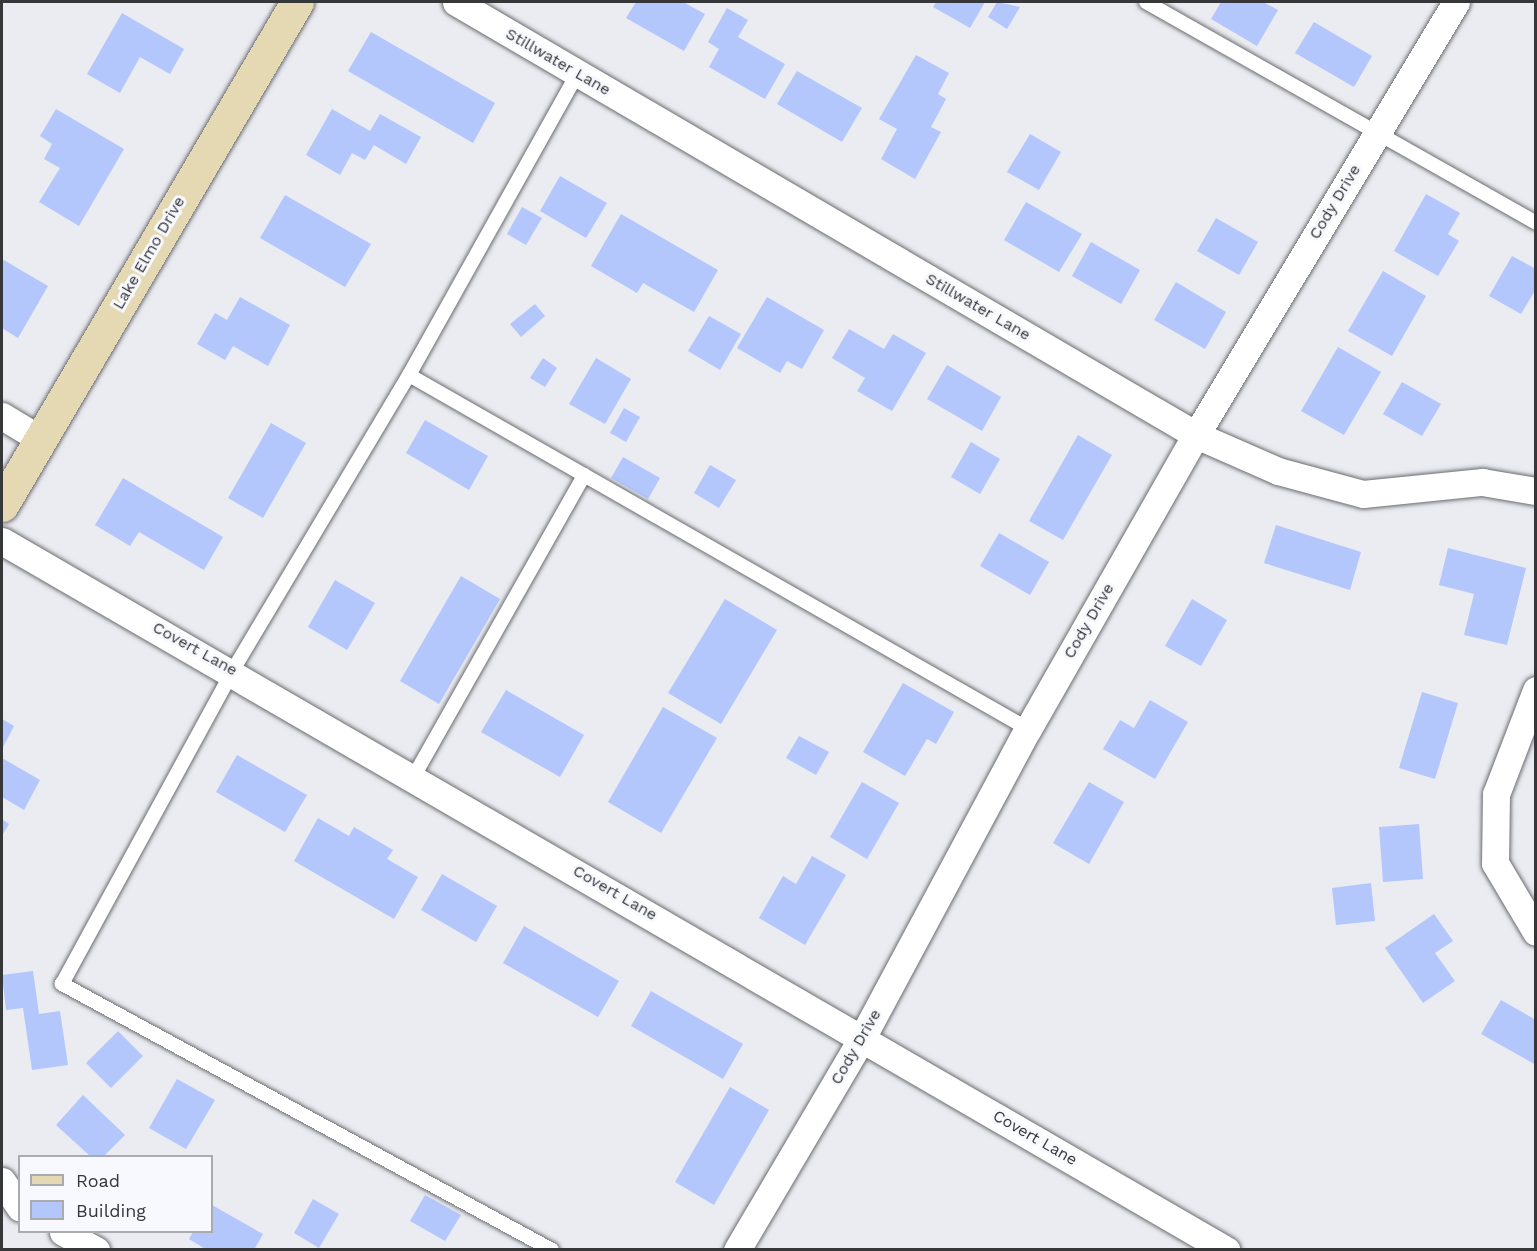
<!DOCTYPE html>
<html>
<head>
<meta charset="utf-8">
<style>
	body { margin:0 }
	#map { position:relative; width:1537px; height:1251px; overflow:hidden; background:#eaecf1; font-family:"Work Sans",sans-serif }
	div>[style] { position:absolute }
	.building>* { inset:0; background:#b3c7fc }
	.roads { filter:drop-shadow(0 0 2px #6b6c71) drop-shadow(0 0 2px #6b6c71) }
	.lane>* { height:14px; margin:-7px; padding:0 7px; transform-origin:7px; border-radius:7px; background:#fff }
	.street>* { height:27px; margin:-13.5px; padding:0 13.5px; transform-origin:13.5px; border-radius:13.5px; background:#fff }
	.secondary>* { height:33px; margin:-16.5px; padding:0 16.5px; transform-origin:16.5px; border-radius:16.5px; background:#e5d9b4 }
	span { translate:-50% -50%; white-space:nowrap; text-align:center; line-height:1.15; -webkit-text-stroke:6px #f7f9fe; paint-order:stroke }
	.street-label { font-size:16px; color:#363739 }
	.frame { position:absolute; inset:0; border:3px solid #363739; pointer-events:none }
	.legend { position:absolute; left:18px; top:1155px; width:195px; height:78px; box-sizing:border-box; background:#f7f9fe; border:2px solid #aaabaf; margin:0; padding:8px 10px; list-style:none; font-size:18px; color:#363739 }
	.legend li { display:flex; align-items:center; gap:12px; height:30px }
	.legend b { width:30px; border:2px solid #aaabaf }
</style>
</head>
<body>
<div id="map">
	<div class="building">
		<div style="clip-path:polygon(636px 2px,683px 2px,705px 14px,684px 51px,626px 18px)"></div>
		<div style="clip-path:polygon(936px 2px,985px 2px,970px 28px,933px 7px)"></div>
		<div style="clip-path:polygon(997px 2px,1020px 7px,1007px 29px,988px 17px)"></div>
		<div style="clip-path:polygon(1221px 2px,1263px 2px,1278px 10px,1257px 46px,1211px 19px)"></div>
		<div style="clip-path:polygon(727px 8px,748px 20px,738px 37px,785px 64px,765px 99px,709px 67px,719px 49px,708px 42px)"></div>
		<div style="clip-path:polygon(122px 13px,184px 49px,170px 74px,140px 57px,120px 93px,87px 74px)"></div>
		<div style="clip-path:polygon(1314px 22px,1372px 56px,1354px 87px,1295px 53px)"></div>
		<div style="clip-path:polygon(371px 32px,495px 103px,473px 143px,348px 71px)"></div>
		<div style="clip-path:polygon(916px 55px,949px 73px,938px 94px,946px 99px,931px 127px,941px 132px,915px 179px,881px 159px,897px 129px,879px 119px)"></div>
		<div style="clip-path:polygon(797px 71px,862px 108px,842px 142px,777px 104px)"></div>
		<div style="clip-path:polygon(56px 109px,124px 149px,79px 226px,39px 202px,60px 168px,44px 159px,52px 144px,40px 136px)"></div>
		<div style="clip-path:polygon(332px 109px,370px 131px,380px 114px,421px 137px,406px 164px,374px 145px,365px 160px,352px 153px,340px 175px,306px 155px)"></div>
		<div style="clip-path:polygon(1030px 134px,1061px 152px,1039px 190px,1007px 172px)"></div>
		<div style="clip-path:polygon(560px 176px,607px 203px,586px 238px,540px 211px)"></div>
		<div style="clip-path:polygon(1426px 194px,1460px 213px,1448px 234px,1459px 241px,1438px 276px,1394px 251px)"></div>
		<div style="clip-path:polygon(285px 195px,371px 244px,345px 287px,260px 238px)"></div>
		<div style="clip-path:polygon(1026px 202px,1082px 234px,1059px 272px,1004px 240px)"></div>
		<div style="clip-path:polygon(522px 207px,542px 218px,526px 245px,507px 234px)"></div>
		<div style="clip-path:polygon(621px 214px,718px 270px,694px 312px,643px 283px,637px 293px,591px 266px)"></div>
		<div style="clip-path:polygon(1216px 218px,1258px 242px,1239px 275px,1197px 251px)"></div>
		<div style="clip-path:polygon(1091px 242px,1140px 270px,1121px 304px,1072px 276px)"></div>
		<div style="clip-path:polygon(1512px 256px,1536px 269px,1536px 289px,1521px 314px,1489px 296px)"></div>
		<div style="clip-path:polygon(2px 259px,48px 286px,18px 338px,2px 328px)"></div>
		<div style="clip-path:polygon(1383px 271px,1426px 296px,1392px 356px,1348px 331px)"></div>
		<div style="clip-path:polygon(1176px 282px,1226px 312px,1205px 349px,1154px 320px)"></div>
		<div style="clip-path:polygon(240px 297px,290px 325px,268px 366px,233px 346px,225px 360px,197px 344px,215px 313px,227px 320px)"></div>
		<div style="clip-path:polygon(767px 297px,824px 330px,802px 369px,787px 361px,780px 373px,737px 348px)"></div>
		<div style="clip-path:polygon(535px 304px,545px 316px,521px 337px,510px 324px)"></div>
		<div style="clip-path:polygon(709px 316px,741px 334px,720px 370px,688px 351px)"></div>
		<div style="clip-path:polygon(849px 329px,884px 349px,893px 334px,926px 353px,892px 411px,857px 391px,865px 378px,832px 358px)"></div>
		<div style="clip-path:polygon(1338px 347px,1381px 372px,1344px 435px,1301px 411px)"></div>
		<div style="clip-path:polygon(543px 358px,557px 368px,545px 387px,530px 378px)"></div>
		<div style="clip-path:polygon(596px 358px,631px 379px,605px 424px,569px 404px)"></div>
		<div style="clip-path:polygon(947px 365px,1001px 397px,982px 431px,927px 399px)"></div>
		<div style="clip-path:polygon(1402px 382px,1441px 404px,1422px 436px,1383px 414px)"></div>
		<div style="clip-path:polygon(624px 408px,640px 417px,626px 442px,610px 433px)"></div>
		<div style="clip-path:polygon(425px 420px,488px 456px,469px 490px,406px 453px)"></div>
		<div style="clip-path:polygon(271px 423px,306px 443px,263px 518px,228px 498px)"></div>
		<div style="clip-path:polygon(1078px 435px,1112px 455px,1063px 540px,1029px 521px)"></div>
		<div style="clip-path:polygon(971px 442px,1000px 459px,980px 494px,951px 477px)"></div>
		<div style="clip-path:polygon(623px 457px,660px 478px,648px 499px,611px 478px)"></div>
		<div style="clip-path:polygon(710px 465px,736px 480px,719px 508px,694px 493px)"></div>
		<div style="clip-path:polygon(123px 478px,223px 537px,204px 570px,139px 532px,130px 546px,95px 525px)"></div>
		<div style="clip-path:polygon(1276px 525px,1361px 552px,1350px 590px,1264px 563px)"></div>
		<div style="clip-path:polygon(999px 533px,1049px 562px,1030px 595px,980px 566px)"></div>
		<div style="clip-path:polygon(1448px 548px,1526px 568px,1507px 645px,1464px 635px,1474px 594px,1439px 585px)"></div>
		<div style="clip-path:polygon(461px 576px,500px 599px,439px 704px,400px 681px)"></div>
		<div style="clip-path:polygon(335px 580px,375px 603px,347px 650px,308px 627px)"></div>
		<div style="clip-path:polygon(725px 599px,777px 630px,721px 724px,668px 693px)"></div>
		<div style="clip-path:polygon(1192px 599px,1227px 620px,1201px 666px,1165px 646px)"></div>
		<div style="clip-path:polygon(903px 683px,954px 712px,936px 744px,927px 739px,905px 776px,863px 752px)"></div>
		<div style="clip-path:polygon(506px 690px,584px 735px,560px 777px,481px 732px)"></div>
		<div style="clip-path:polygon(1422px 692px,1458px 703px,1435px 779px,1399px 768px)"></div>
		<div style="clip-path:polygon(1150px 700px,1188px 722px,1155px 779px,1103px 749px,1120px 720px,1134px 728px)"></div>
		<div style="clip-path:polygon(663px 707px,717px 738px,661px 833px,608px 802px)"></div>
		<div style="clip-path:polygon(2px 719px,14px 726px,2px 749px)"></div>
		<div style="clip-path:polygon(799px 736px,829px 752px,816px 775px,786px 758px)"></div>
		<div style="clip-path:polygon(237px 755px,307px 795px,285px 832px,216px 792px)"></div>
		<div style="clip-path:polygon(2px 758px,40px 780px,24px 810px,2px 797px)"></div>
		<div style="clip-path:polygon(862px 782px,899px 803px,867px 859px,830px 837px)"></div>
		<div style="clip-path:polygon(1089px 782px,1124px 802px,1089px 864px,1053px 843px)"></div>
		<div style="clip-path:polygon(318px 818px,349px 836px,354px 827px,393px 850px,387px 859px,418px 877px,394px 919px,294px 861px)"></div>
		<div style="clip-path:polygon(2px 819px,9px 824px,2px 836px)"></div>
		<div style="clip-path:polygon(1419px 824px,1423px 879px,1383px 882px,1379px 827px)"></div>
		<div style="clip-path:polygon(812px 856px,846px 875px,805px 945px,759px 918px,783px 876px,796px 884px)"></div>
		<div style="clip-path:polygon(442px 874px,497px 906px,476px 942px,421px 910px)"></div>
		<div style="clip-path:polygon(1371px 883px,1375px 921px,1336px 925px,1332px 888px)"></div>
		<div style="clip-path:polygon(1434px 914px,1453px 941px,1435px 953px,1455px 981px,1423px 1003px,1385px 948px)"></div>
		<div style="clip-path:polygon(524px 926px,619px 981px,598px 1017px,503px 963px)"></div>
		<div style="clip-path:polygon(33px 971px,39px 1014px,60px 1011px,68px 1065px,32px 1070px,23px 1008px,6px 1010px,2px 975px)"></div>
		<div style="clip-path:polygon(651px 991px,743px 1044px,723px 1079px,631px 1026px)"></div>
		<div style="clip-path:polygon(1501px 1000px,1536px 1020px,1536px 1065px,1481px 1034px)"></div>
		<div style="clip-path:polygon(118px 1031px,143px 1056px,111px 1088px,86px 1063px)"></div>
		<div style="clip-path:polygon(177px 1079px,215px 1100px,186px 1149px,149px 1128px)"></div>
		<div style="clip-path:polygon(730px 1087px,769px 1110px,714px 1205px,675px 1182px)"></div>
		<div style="clip-path:polygon(83px 1095px,125px 1135px,104px 1156px,90px 1156px,56px 1125px)"></div>
		<div style="clip-path:polygon(425px 1195px,461px 1215px,445px 1241px,410px 1221px)"></div>
		<div style="clip-path:polygon(313px 1199px,339px 1214px,319px 1248px,294px 1233px)"></div>
		<div style="clip-path:polygon(212px 1205px,263px 1234px,254px 1250px,207px 1250px,189px 1239px,193px 1232px,212px 1232px)"></div>
	</div>
	<div class="roads">
		<div class="lane">
			<div style="left:1146px;top:2px;width:448px;rotate:29.5deg"></div>
			<div style="left:409px;top:375px;width:713px;rotate:29.76deg"></div>
			<div style="left:414px;top:776px;width:346px;rotate:-60.5deg"></div>
			<div style="left:552px;top:1250px;width:558px;rotate:-151.5deg"></div>
			<div style="left:62px;top:984px;width:358px;rotate:-61.4deg"></div>
			<div style="left:233px;top:670px;width:344px;rotate:-59.2deg"></div>
			<div style="left:409px;top:375px;width:346px;rotate:-60.8deg"></div>
		</div>
		<div class="street">
			<div style="left:456px;top:2px;width:857px;rotate:30.33deg"></div>
			<div style="left:1196px;top:435px;width:90px;rotate:23.7deg"></div>
			<div style="left:1278px;top:471px;width:88px;rotate:15.1deg"></div>
			<div style="left:1363px;top:494px;width:120px;rotate:-5.8deg"></div>
			<div style="left:1482px;top:482px;width:55px;rotate:9.5deg"></div>
			<div style="left:2px;top:416px;width:44px;rotate:31.2deg"></div>
			<div style="left:2px;top:541px;width:1415px;rotate:30.08deg"></div>
			<div style="left:1536px;top:690px;width:111px;rotate:111deg"></div>
			<div style="left:1496px;top:794px;width:69px;rotate:90.8deg"></div>
			<div style="left:1495px;top:863px;width:80px;rotate:59.3deg"></div>
			<div style="left:2px;top:1181px;width:32px;rotate:56deg"></div>
			<div style="left:63px;top:1232px;width:38px;rotate:29deg"></div>
			<div style="left:737px;top:1250px;width:246px;rotate:-59.5deg"></div>
			<div style="left:862px;top:1038px;width:351px;rotate:-61.8deg"></div>
			<div style="left:1028px;top:729px;width:339px;rotate:-60.3deg"></div>
			<div style="left:1196px;top:435px;width:505px;rotate:-59.02deg"></div>
		</div>
		<div class="secondary">
			<div style="left:2px;top:505px;width:583px;rotate:-59.61deg"></div>
		</div>
	</div>
	<div class="street-label">
		<span style="left:558px;top:62px;rotate:30deg">Stillwater Lane</span>
		<span style="left:1335px;top:202px;rotate:-59deg">Cody Drive</span>
		<span style="left:149px;top:253px;rotate:-60deg">Lake Elmo Drive</span>
		<span style="left:978px;top:307px;rotate:30deg">Stillwater Lane</span>
		<span style="left:1089px;top:621px;rotate:-60deg">Cody Drive</span>
		<span style="left:195px;top:649px;rotate:29deg">Covert Lane</span>
		<span style="left:615px;top:893px;rotate:30deg">Covert Lane</span>
		<span style="left:856px;top:1047px;rotate:-60deg">Cody Drive</span>
		<span style="left:1035px;top:1138px;rotate:30deg">Covert Lane</span>
	</div>
	<div class="frame"></div>
	<ul class="legend">
	<li><b style="height:8px;background:#e5d9b4"></b>Road</li>
	<li><b style="height:16px;background:#b3c7fc"></b>Building</li>
	</ul>
</div>
</body>
</html>
